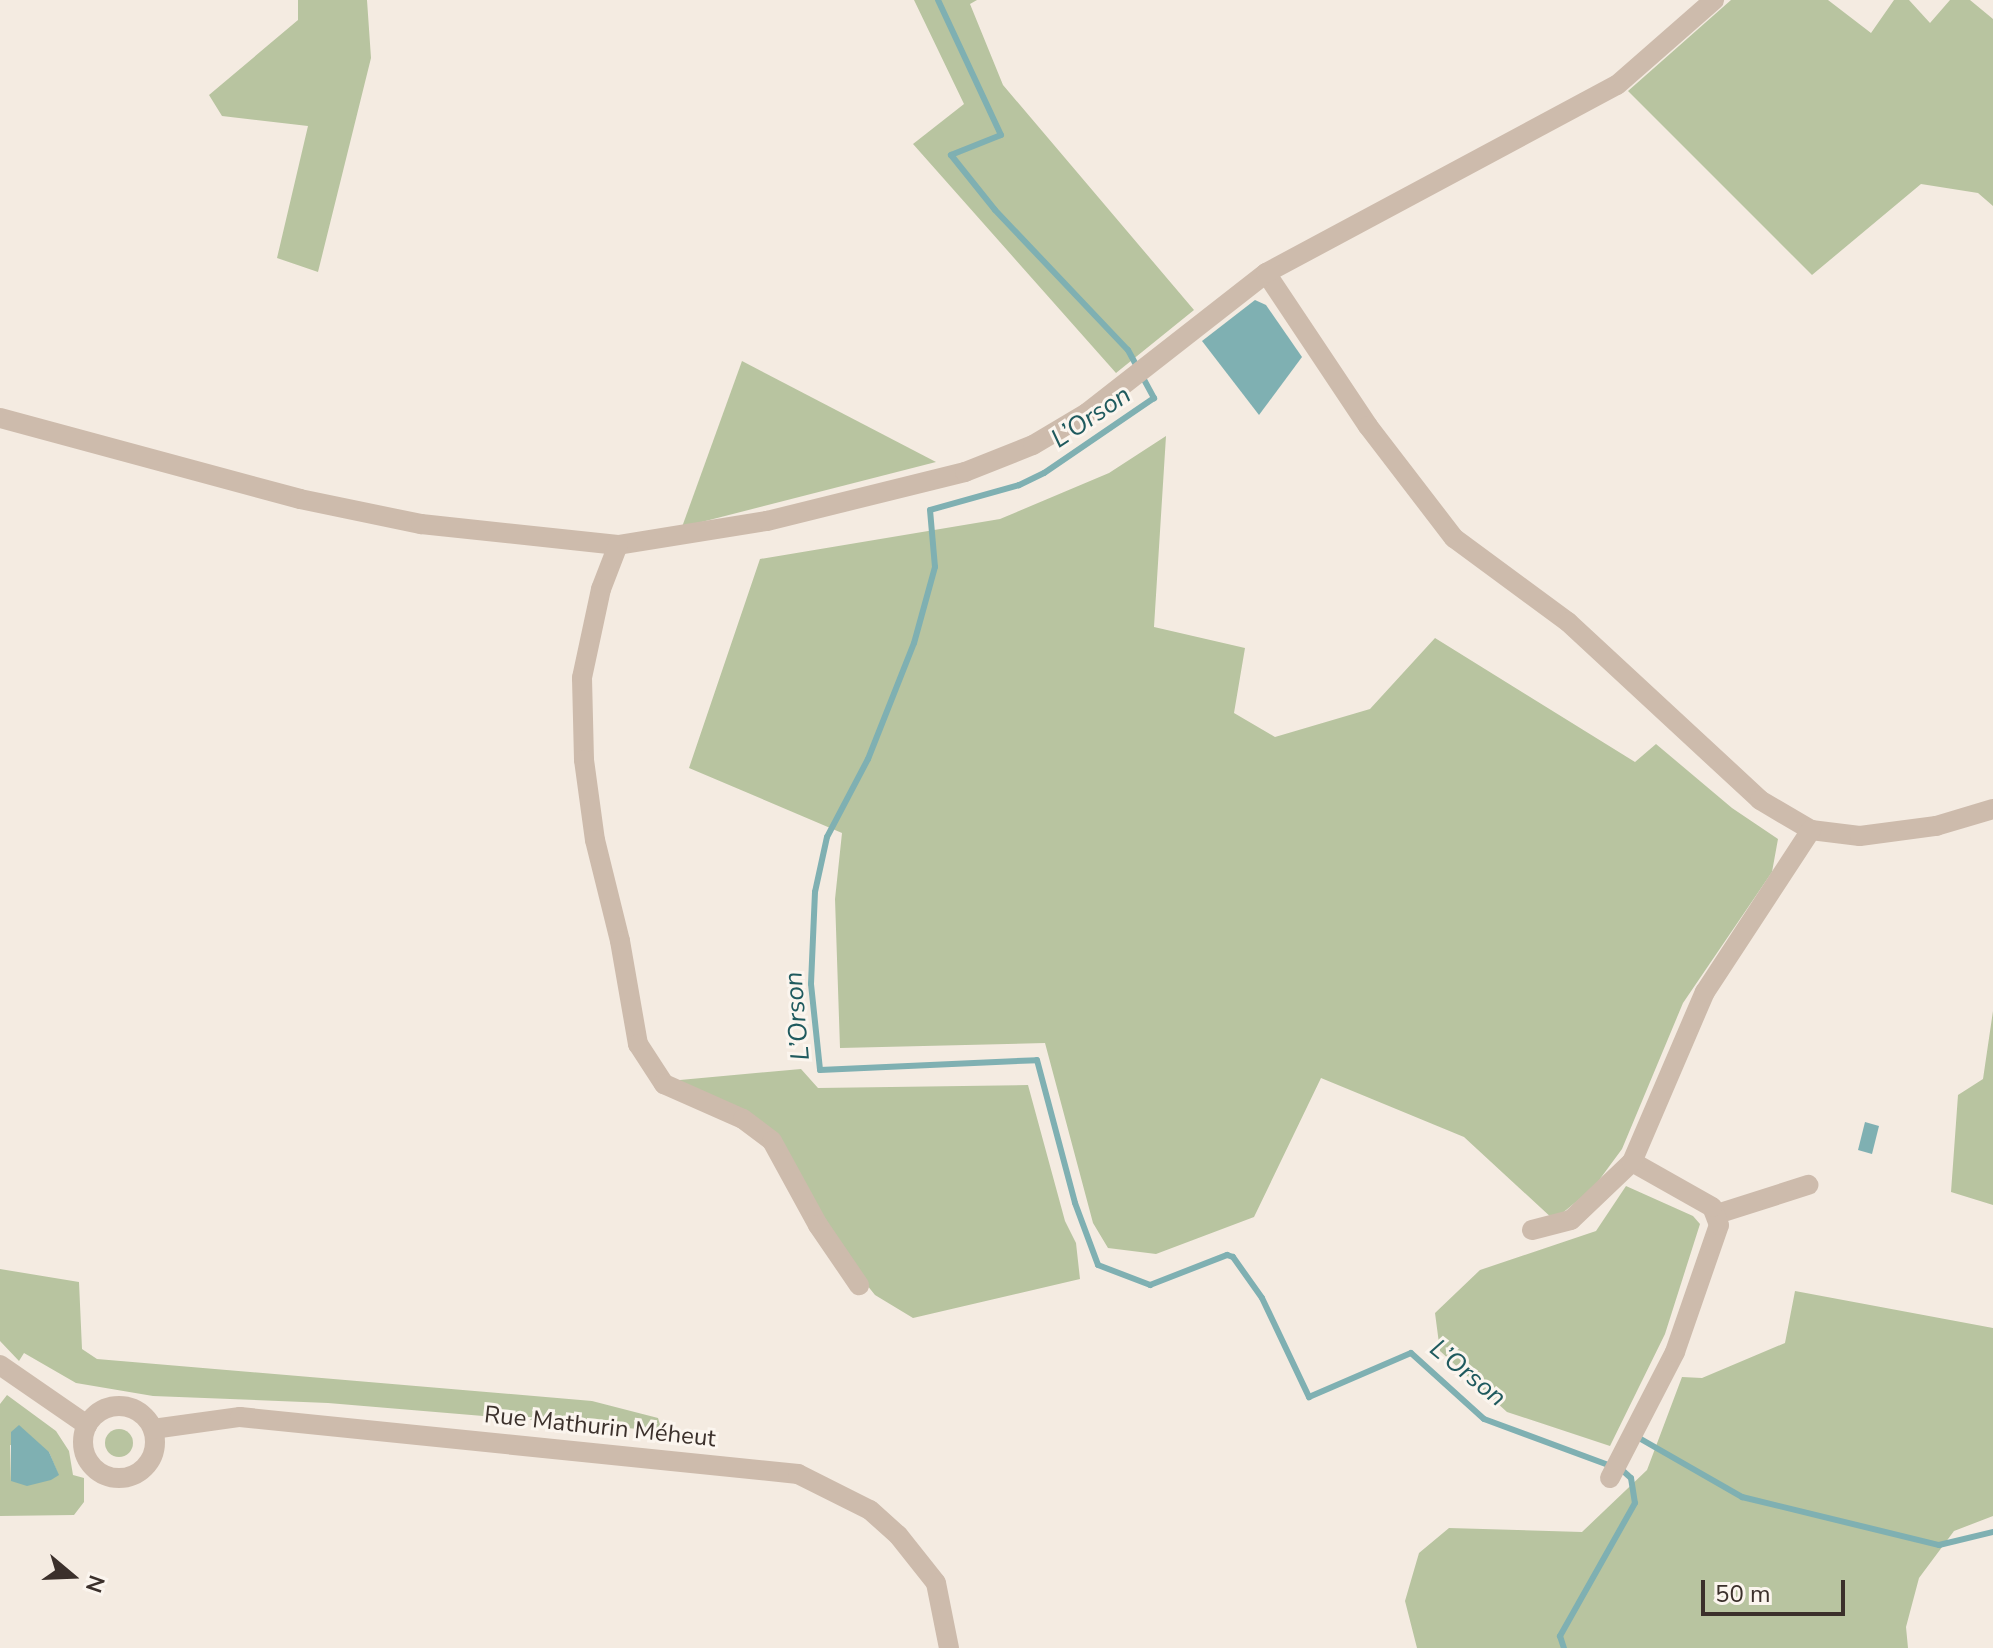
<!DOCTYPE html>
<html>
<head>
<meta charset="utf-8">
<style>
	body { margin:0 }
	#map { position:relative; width:1993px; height:1648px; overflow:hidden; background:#f4ebe1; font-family:"Nunito Sans",sans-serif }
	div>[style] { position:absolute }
	.green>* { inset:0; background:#b8c4a0 }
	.round { border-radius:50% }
	.water>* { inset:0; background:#7fb0b2 }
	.stream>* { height:6px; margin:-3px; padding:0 3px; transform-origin:3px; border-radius:3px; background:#7fb0b2 }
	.minor>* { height:20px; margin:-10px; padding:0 10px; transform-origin:10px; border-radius:10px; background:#cdbbac }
	.minor>.ring { margin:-10px; padding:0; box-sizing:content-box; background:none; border:20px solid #cdbbac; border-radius:50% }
	span { translate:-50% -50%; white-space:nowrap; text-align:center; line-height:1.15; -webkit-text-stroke:6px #fbf5ee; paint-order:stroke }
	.street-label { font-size:24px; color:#3b302b }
	.water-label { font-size:26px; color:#1f5a5e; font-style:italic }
	.north { position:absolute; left:32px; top:1536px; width:80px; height:80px; -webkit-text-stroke:6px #fbf5ee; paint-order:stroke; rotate:109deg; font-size:22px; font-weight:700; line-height:32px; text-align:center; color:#3b302b }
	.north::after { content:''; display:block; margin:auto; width:28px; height:36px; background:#3b302b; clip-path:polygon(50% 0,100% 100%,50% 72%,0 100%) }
	.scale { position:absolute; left:1701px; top:1580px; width:144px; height:36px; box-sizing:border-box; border:4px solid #3b302b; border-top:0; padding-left:10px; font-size:24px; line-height:28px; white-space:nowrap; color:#3b302b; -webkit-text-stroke:6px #fbf5ee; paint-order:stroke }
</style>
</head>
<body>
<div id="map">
	<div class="green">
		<div style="clip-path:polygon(298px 0,367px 0,371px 58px,318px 272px,277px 258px,308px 126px,222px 116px,209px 95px,298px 20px)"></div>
		<div style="clip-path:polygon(914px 0,977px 0,970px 4px,1003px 85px,1194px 310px,1116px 373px,913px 144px,964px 104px)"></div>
		<div style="clip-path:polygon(1731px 0,1828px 0,1871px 33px,1894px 0,1909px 0,1930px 23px,1950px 0,1970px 0,1993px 19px,1993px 206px,1978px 193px,1921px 184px,1812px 275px,1628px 91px)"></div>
		<div style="clip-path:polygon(742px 361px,936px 462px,682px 527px)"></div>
		<div style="clip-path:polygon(1166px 436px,1154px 627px,1245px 648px,1234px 713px,1275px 737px,1370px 709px,1435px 638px,1635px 762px,1656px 744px,1732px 808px,1778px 839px,1772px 872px,1683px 1003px,1622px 1149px,1594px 1187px,1554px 1220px,1464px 1137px,1321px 1078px,1254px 1217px,1156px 1254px,1108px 1248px,1093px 1223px,1045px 1043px,840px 1048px,835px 899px,842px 833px,689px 768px,760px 559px,1000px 519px,1109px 473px)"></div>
		<div style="clip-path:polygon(1993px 1011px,1993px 1205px,1951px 1192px,1958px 1095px,1983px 1079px)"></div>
		<div style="clip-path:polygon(801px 1069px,818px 1088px,1028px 1085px,1065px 1221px,1076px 1243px,1080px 1279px,913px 1318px,875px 1295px,838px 1249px,788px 1155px,669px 1081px)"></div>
		<div style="clip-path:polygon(1626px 1186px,1693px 1216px,1700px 1224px,1665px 1334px,1610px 1446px,1507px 1412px,1440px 1351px,1435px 1313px,1480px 1270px,1596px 1231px)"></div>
		<div style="clip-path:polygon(0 1269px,79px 1282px,82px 1349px,97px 1359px,592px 1401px,658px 1418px,662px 1431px,328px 1403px,153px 1396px,76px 1383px,24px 1353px,19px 1361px,0 1341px)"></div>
		<div style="clip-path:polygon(1795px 1291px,1993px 1328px,1993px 1516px,1954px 1531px,1919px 1578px,1906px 1627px,1908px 1648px,1417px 1648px,1405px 1601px,1419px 1553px,1449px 1528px,1582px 1532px,1647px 1470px,1682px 1377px,1702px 1378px,1785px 1343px)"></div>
		<div style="clip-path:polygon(evenodd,7px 1395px,56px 1431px,69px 1451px,73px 1475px,84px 1478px,84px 1502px,74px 1515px,0 1516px,0 1404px,7px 1395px,10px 1445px,49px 1452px,58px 1474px,11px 1481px,10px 1445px)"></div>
		<div class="round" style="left:105px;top:1429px;width:28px;height:28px"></div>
	</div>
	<div class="water">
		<div style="clip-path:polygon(1255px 300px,1266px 305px,1302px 357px,1259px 415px,1202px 341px)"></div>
		<div style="clip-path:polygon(1865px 1122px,1879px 1126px,1872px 1154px,1858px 1150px)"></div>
		<div style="clip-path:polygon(19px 1425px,49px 1452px,59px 1475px,51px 1480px,27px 1486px,11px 1481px,11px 1432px)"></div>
	</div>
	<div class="stream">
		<div style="left:938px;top:0;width:149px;rotate:65deg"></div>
		<div style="left:1001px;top:135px;width:54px;rotate:158.2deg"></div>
		<div style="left:951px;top:155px;width:70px;rotate:51.3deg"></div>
		<div style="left:995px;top:210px;width:193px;rotate:46.5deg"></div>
		<div style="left:1128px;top:350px;width:55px;rotate:61.6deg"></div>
		<div style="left:1154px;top:398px;width:133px;rotate:145.7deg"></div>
		<div style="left:1044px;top:473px;width:28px;rotate:154deg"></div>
		<div style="left:1019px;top:485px;width:92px;rotate:164.3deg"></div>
		<div style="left:930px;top:510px;width:57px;rotate:85deg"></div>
		<div style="left:935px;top:567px;width:79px;rotate:105.4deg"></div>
		<div style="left:914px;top:643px;width:125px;rotate:111.6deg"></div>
		<div style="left:868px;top:759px;width:88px;rotate:117.7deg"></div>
		<div style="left:827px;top:837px;width:56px;rotate:102.3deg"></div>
		<div style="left:815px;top:892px;width:92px;rotate:92.5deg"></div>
		<div style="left:811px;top:984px;width:86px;rotate:84deg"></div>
		<div style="left:820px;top:1070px;width:217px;rotate:-2.6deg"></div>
		<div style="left:1037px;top:1060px;width:148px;rotate:75.1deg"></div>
		<div style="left:1075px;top:1203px;width:66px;rotate:69.6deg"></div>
		<div style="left:1098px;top:1265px;width:56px;rotate:21deg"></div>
		<div style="left:1150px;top:1285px;width:83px;rotate:-21.3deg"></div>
		<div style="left:1227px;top:1255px;width:6px;rotate:18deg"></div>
		<div style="left:1233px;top:1257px;width:50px;rotate:54.7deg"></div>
		<div style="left:1262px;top:1298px;width:110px;rotate:64.6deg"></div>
		<div style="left:1309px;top:1397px;width:111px;rotate:-23.3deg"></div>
		<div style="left:1411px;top:1353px;width:98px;rotate:42.1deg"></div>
		<div style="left:1484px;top:1419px;width:147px;rotate:20.3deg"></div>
		<div style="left:1622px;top:1470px;width:12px;rotate:42deg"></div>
		<div style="left:1631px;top:1478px;width:25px;rotate:81deg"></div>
		<div style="left:1635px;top:1503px;width:153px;rotate:119.4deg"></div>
		<div style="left:1560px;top:1636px;width:13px;rotate:72deg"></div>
		<div style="left:1639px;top:1438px;width:119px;rotate:29.8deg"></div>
		<div style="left:1742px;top:1497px;width:203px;rotate:13.7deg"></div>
		<div style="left:1939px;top:1545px;width:56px;rotate:-13.5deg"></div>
	</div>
	<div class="minor">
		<div style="left:1266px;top:273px;width:184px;rotate:56.3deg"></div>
		<div style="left:1368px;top:426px;width:141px;rotate:52.5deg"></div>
		<div style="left:1454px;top:538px;width:142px;rotate:36.4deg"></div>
		<div style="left:1568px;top:622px;width:262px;rotate:42.8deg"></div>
		<div style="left:1760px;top:800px;width:59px;rotate:30.5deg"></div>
		<div style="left:1811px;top:830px;width:49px;rotate:7deg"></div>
		<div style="left:1860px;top:836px;width:77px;rotate:-7.5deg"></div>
		<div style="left:1936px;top:826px;width:59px;rotate:-16.6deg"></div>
		<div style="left:0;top:418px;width:311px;rotate:15.1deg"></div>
		<div style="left:300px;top:499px;width:124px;rotate:11.7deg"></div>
		<div style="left:421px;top:524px;width:198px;rotate:6.1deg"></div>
		<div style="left:618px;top:545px;width:151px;rotate:-9.2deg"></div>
		<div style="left:767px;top:521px;width:204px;rotate:-13.9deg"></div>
		<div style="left:965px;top:472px;width:73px;rotate:-21.7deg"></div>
		<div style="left:1033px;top:445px;width:63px;rotate:-30.7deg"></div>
		<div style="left:1087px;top:413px;width:227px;rotate:-38deg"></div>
		<div style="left:1266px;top:273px;width:398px;rotate:-28.2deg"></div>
		<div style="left:1617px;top:85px;width:129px;rotate:-41.2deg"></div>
		<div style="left:618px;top:545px;width:47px;rotate:111.1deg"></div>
		<div style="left:601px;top:589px;width:91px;rotate:102.1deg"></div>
		<div style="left:582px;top:678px;width:82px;rotate:88.6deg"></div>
		<div style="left:584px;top:760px;width:81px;rotate:82.2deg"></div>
		<div style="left:595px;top:840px;width:104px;rotate:76.1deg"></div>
		<div style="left:620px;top:941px;width:105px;rotate:80.1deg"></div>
		<div style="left:638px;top:1044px;width:48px;rotate:57deg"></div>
		<div style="left:664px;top:1084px;width:86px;rotate:23.9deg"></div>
		<div style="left:743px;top:1119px;width:36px;rotate:37deg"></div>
		<div style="left:772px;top:1141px;width:96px;rotate:61.3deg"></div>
		<div style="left:818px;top:1225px;width:73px;rotate:55.7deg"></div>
		<div style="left:1717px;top:1214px;width:96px;rotate:-17.7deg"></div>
		<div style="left:1532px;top:1230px;width:40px;rotate:-14.4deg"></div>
		<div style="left:1571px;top:1220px;width:84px;rotate:-43.6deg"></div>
		<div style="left:0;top:1365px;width:106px;rotate:34.6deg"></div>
		<div class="ring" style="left:83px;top:1406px;width:52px;height:52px"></div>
		<div style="left:153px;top:1429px;width:88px;rotate:-7.9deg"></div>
		<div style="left:240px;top:1417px;width:561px;rotate:5.83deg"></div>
		<div style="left:798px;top:1474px;width:80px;rotate:26.6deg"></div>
		<div style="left:870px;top:1510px;width:38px;rotate:42deg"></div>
		<div style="left:898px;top:1535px;width:61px;rotate:51.6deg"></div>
		<div style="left:936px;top:1583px;width:66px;rotate:78.7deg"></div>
		<div style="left:1610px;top:1478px;width:142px;rotate:-62.7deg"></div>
		<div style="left:1675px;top:1352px;width:134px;rotate:-70.9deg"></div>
		<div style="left:1719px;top:1225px;width:19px;rotate:-111deg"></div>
		<div style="left:1712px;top:1207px;width:92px;rotate:-150.6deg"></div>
		<div style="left:1632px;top:1162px;width:185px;rotate:-66.8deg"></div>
		<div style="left:1705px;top:992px;width:194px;rotate:-56.8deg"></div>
	</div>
	<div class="street-label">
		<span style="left:600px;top:1427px;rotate:6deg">Rue Mathurin Méheut</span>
	</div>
	<div class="water-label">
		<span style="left:1091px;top:417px;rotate:-34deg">L’Orson</span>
		<span style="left:797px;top:1016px;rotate:-95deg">L’Orson</span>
		<span style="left:1468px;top:1373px;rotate:39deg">L’Orson</span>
	</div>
	<div class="north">N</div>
	<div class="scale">50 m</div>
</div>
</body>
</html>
